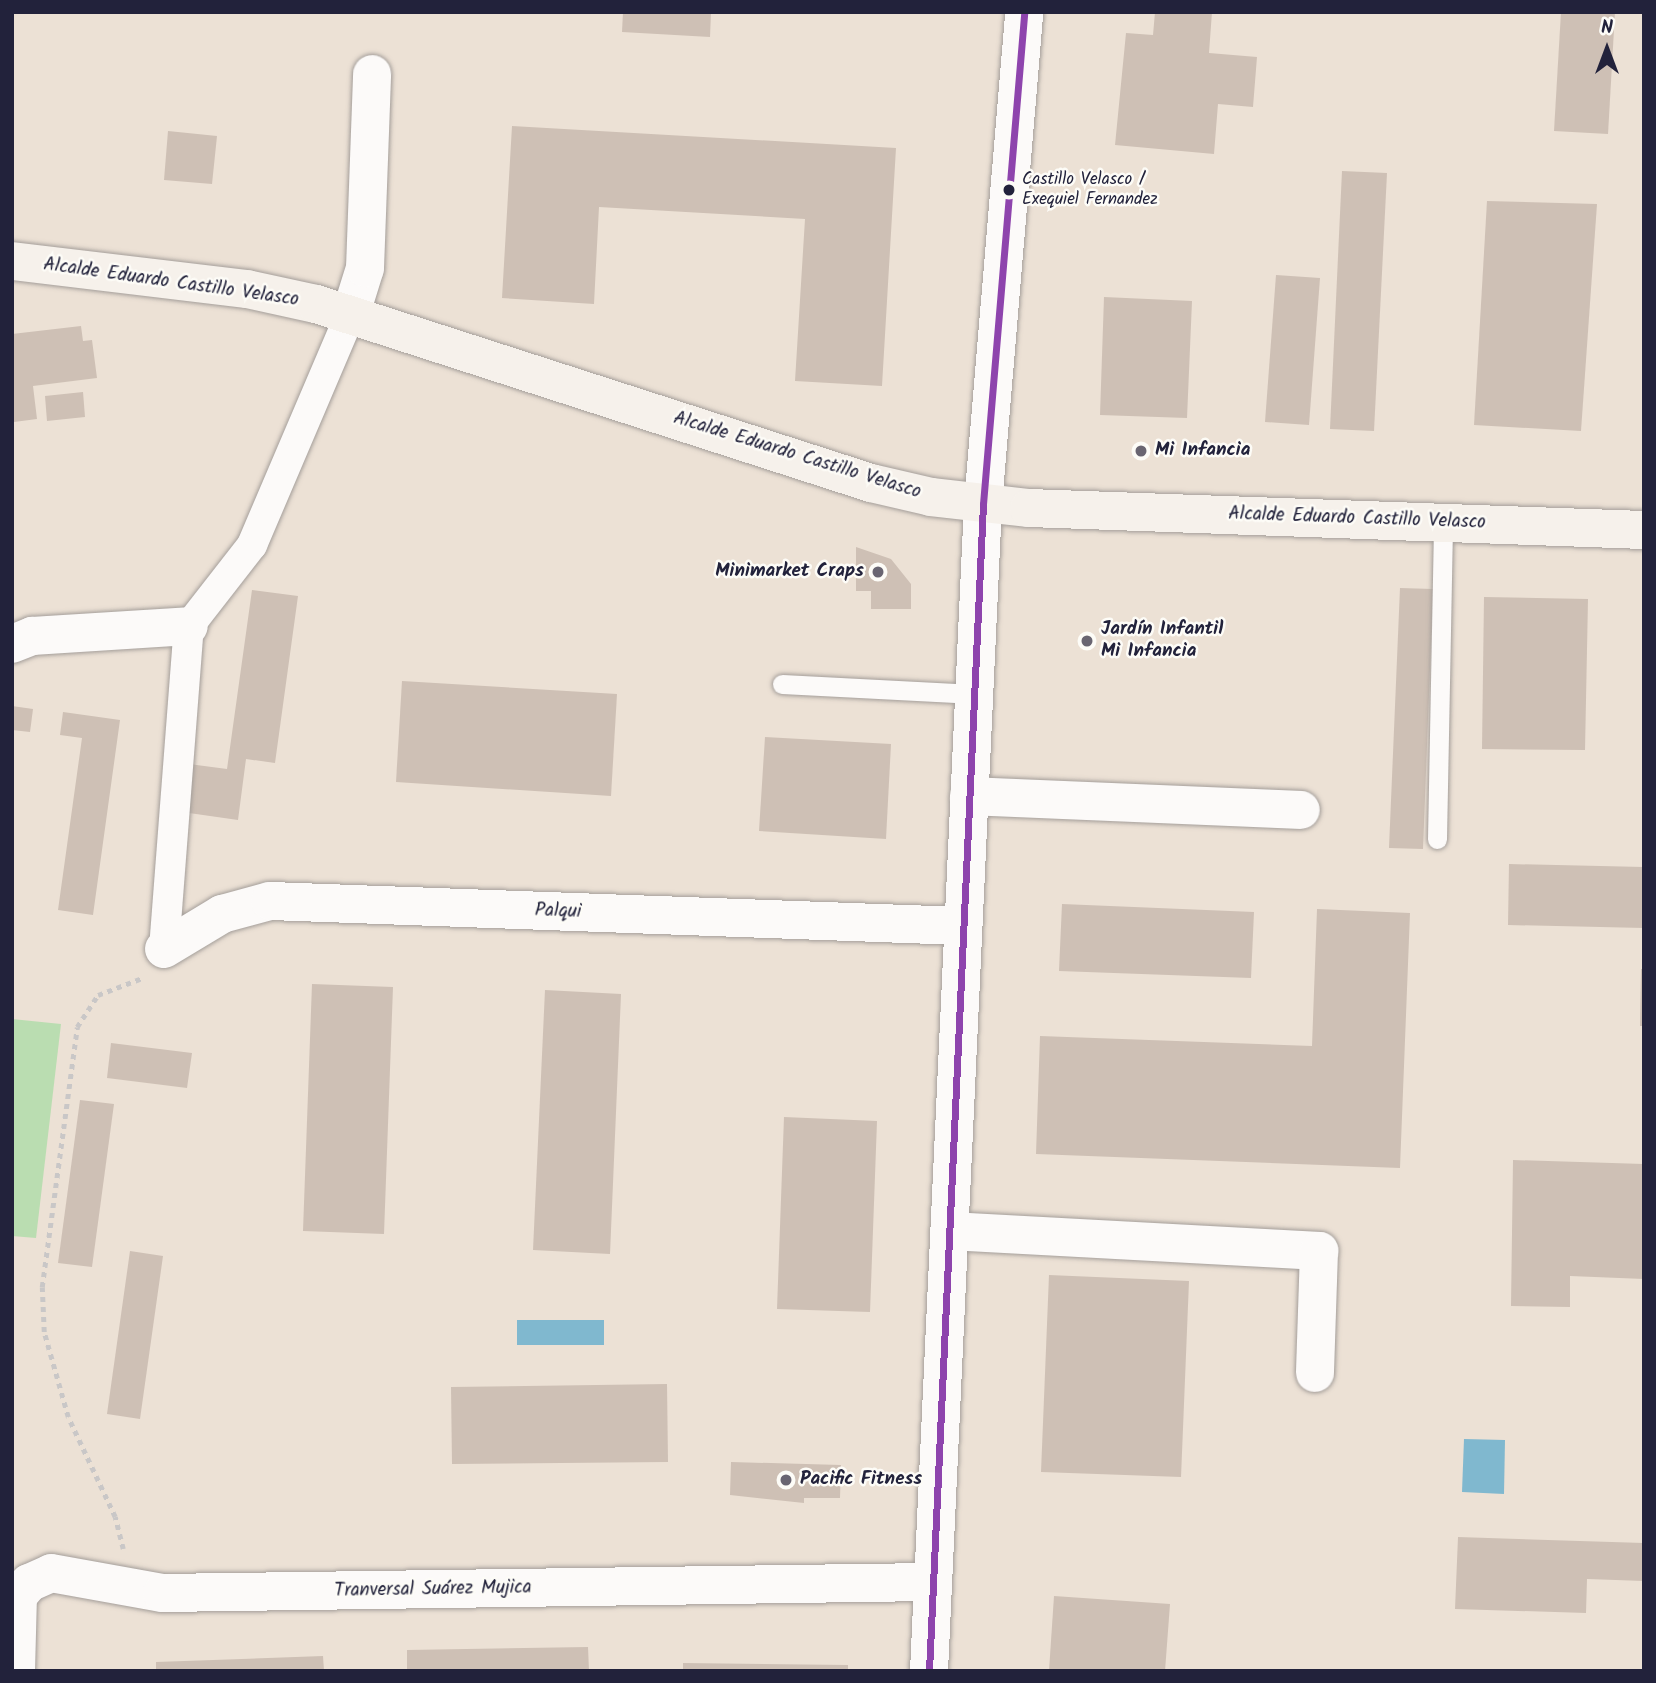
<!DOCTYPE html>
<html>
<head>
<meta charset="utf-8">
<style>
	body { margin:0 }
	#map { position:relative; width:1656px; height:1683px; overflow:hidden; background:#ece1d5; font-family:Kalam,sans-serif }
	div>[style] { position:absolute }
	.green>* { inset:0; background:#baddb1 }
	.water>* { inset:0; background:#80b8cf }
	.building>* { inset:0; background:#cec0b5 }
	.path>* { height:4.5px; margin-top:-2.25px; transform-origin:0; background:repeating-linear-gradient(90deg,#c9c7c7 0 5px,transparent 0 10px) }
	.roads { filter:drop-shadow(0 0 2px #a49e9a) drop-shadow(0 0 2px #a49e9a) }
	.service>* { height:19px; margin:-9.5px; padding:0 9.5px; transform-origin:9.5px; border-radius:9.5px; background:#fcfaf9 }
	.pedestrian>* { height:30px; margin:-15px; padding:0 15px; transform-origin:15px; border-radius:15px; background:#fcfaf9 }
	.minor>* { height:38px; margin:-19px; padding:0 19px; transform-origin:19px; border-radius:19px; background:#fcfaf9 }
	.tertiary>* { height:38px; margin:-19px; padding:0 19px; transform-origin:19px; border-radius:19px; background:#fcfaf9 }
	.secondary>* { height:38px; margin:-19px; padding:0 19px; transform-origin:19px; border-radius:19px; background:#f6f1eb }
	.bus-1>* { height:7px; margin:-3.5px; padding:0 3.5px; transform-origin:3.5px; border-radius:3.5px; background:#8e44ad }
	.dots>* { width:19px; height:19px; translate:-50% -50%; box-sizing:border-box; border:4px solid #fdfcf7; border-radius:50% }
	span { translate:-50% -50%; white-space:nowrap; text-align:center; line-height:1.15; -webkit-text-stroke:5px #fdfcf7; paint-order:stroke }
	.bus-label { font-size:17px; color:#22223b }
	.left { translate:0 -50%; text-align:left }
	.street-label { font-size:19px; color:#22223b }
	.poi-label { font-size:19px; color:#22223b; font-weight:700 }
	.right { translate:-100% -50%; text-align:right }
	.frame { position:absolute; inset:0; border:14px solid #22223b; pointer-events:none }
	.north { position:absolute; left:1572px; top:14px; width:70px; height:70px; -webkit-text-stroke:5px #fdfcf7; paint-order:stroke; rotate:0deg; font-size:19px; font-weight:700; line-height:28px; text-align:center; color:#22223b }
	.north::after { content:''; display:block; margin:auto; width:24px; height:32px; background:#22223b; clip-path:polygon(50% 0,100% 100%,50% 72%,0 100%) }
</style>
</head>
<body>
<div id="map">
	<div class="green">
		<div style="clip-path:polygon(12px 1019px,61px 1024px,36px 1238px,12px 1236px)"></div>
	</div>
	<div class="water">
		<div style="clip-path:polygon(517px 1320px,604px 1320px,604px 1345px,517px 1345px)"></div>
		<div style="clip-path:polygon(1464px 1439px,1505px 1440px,1504px 1494px,1462px 1492px)"></div>
	</div>
	<div class="building">
		<div style="clip-path:polygon(623px 12px,711px 12px,710px 37px,622px 32px)"></div>
		<div style="clip-path:polygon(1155px 12px,1212px 12px,1209px 53px,1257px 57px,1253px 107px,1218px 104px,1214px 154px,1115px 145px,1126px 33px,1153px 35px)"></div>
		<div style="clip-path:polygon(1561px 12px,1615px 12px,1608px 134px,1554px 131px)"></div>
		<div style="clip-path:polygon(512px 126px,896px 148px,882px 386px,795px 381px,805px 219px,599px 207px,594px 304px,502px 298px)"></div>
		<div style="clip-path:polygon(168px 131px,217px 136px,212px 184px,164px 180px)"></div>
		<div style="clip-path:polygon(1342px 171px,1387px 173px,1374px 431px,1330px 429px)"></div>
		<div style="clip-path:polygon(1487px 201px,1597px 204px,1581px 431px,1474px 425px)"></div>
		<div style="clip-path:polygon(1276px 275px,1320px 278px,1309px 425px,1265px 422px)"></div>
		<div style="clip-path:polygon(1104px 297px,1192px 301px,1187px 418px,1100px 415px)"></div>
		<div style="clip-path:polygon(81px 326px,83px 341px,92px 340px,97px 378px,33px 386px,37px 419px,14px 422px,12px 334px)"></div>
		<div style="clip-path:polygon(83px 392px,85px 417px,47px 421px,45px 396px)"></div>
		<div style="clip-path:polygon(856px 547px,891px 559px,911px 584px,911px 609px,871px 609px,871px 591px,856px 591px)"></div>
		<div style="clip-path:polygon(1400px 588px,1433px 589px,1423px 849px,1389px 848px)"></div>
		<div style="clip-path:polygon(252px 590px,298px 596px,275px 763px,246px 759px,238px 820px,182px 812px,189px 764px,227px 769px)"></div>
		<div style="clip-path:polygon(1484px 597px,1588px 599px,1585px 750px,1482px 749px)"></div>
		<div style="clip-path:polygon(402px 681px,617px 694px,611px 796px,396px 782px)"></div>
		<div style="clip-path:polygon(12px 706px,33px 709px,30px 732px,12px 730px)"></div>
		<div style="clip-path:polygon(63px 712px,120px 720px,93px 915px,58px 910px,82px 738px,60px 735px)"></div>
		<div style="clip-path:polygon(765px 737px,891px 744px,886px 839px,759px 831px)"></div>
		<div style="clip-path:polygon(1509px 864px,1644px 867px,1644px 928px,1508px 925px)"></div>
		<div style="clip-path:polygon(1062px 904px,1254px 912px,1251px 978px,1059px 971px)"></div>
		<div style="clip-path:polygon(1317px 909px,1410px 913px,1400px 1168px,1036px 1154px,1040px 1036px,1312px 1046px)"></div>
		<div style="clip-path:polygon(1641px 969px,1644px 969px,1644px 1026px,1640px 1026px)"></div>
		<div style="clip-path:polygon(312px 984px,393px 987px,384px 1234px,303px 1231px)"></div>
		<div style="clip-path:polygon(545px 990px,621px 994px,610px 1254px,533px 1250px)"></div>
		<div style="clip-path:polygon(111px 1043px,192px 1053px,187px 1088px,107px 1078px)"></div>
		<div style="clip-path:polygon(80px 1100px,114px 1104px,92px 1267px,58px 1263px)"></div>
		<div style="clip-path:polygon(784px 1117px,877px 1121px,870px 1312px,777px 1309px)"></div>
		<div style="clip-path:polygon(1513px 1160px,1644px 1164px,1644px 1279px,1570px 1276px,1570px 1307px,1511px 1306px)"></div>
		<div style="clip-path:polygon(130px 1251px,163px 1256px,140px 1419px,107px 1414px)"></div>
		<div style="clip-path:polygon(1049px 1275px,1189px 1281px,1181px 1477px,1041px 1472px)"></div>
		<div style="clip-path:polygon(667px 1384px,668px 1462px,452px 1464px,451px 1387px)"></div>
		<div style="clip-path:polygon(731px 1462px,841px 1465px,840px 1498px,804px 1498px,804px 1503px,730px 1495px)"></div>
		<div style="clip-path:polygon(1458px 1537px,1644px 1543px,1644px 1581px,1587px 1579px,1586px 1613px,1455px 1609px)"></div>
		<div style="clip-path:polygon(1054px 1596px,1170px 1604px,1165px 1671px,1049px 1671px)"></div>
		<div style="clip-path:polygon(588px 1647px,589px 1671px,407px 1671px,407px 1650px)"></div>
		<div style="clip-path:polygon(323px 1656px,324px 1671px,156px 1671px,156px 1662px)"></div>
		<div style="clip-path:polygon(683px 1663px,848px 1665px,848px 1671px,683px 1671px)"></div>
	</div>
	<div class="path">
		<div style="left:123px;top:1549px;width:33px;rotate:-104deg"></div>
		<div style="left:115px;top:1517px;width:110px;rotate:-115.2deg"></div>
		<div style="left:68px;top:1417px;width:88px;rotate:-105.8deg"></div>
		<div style="left:44px;top:1332px;width:45px;rotate:-92.5deg"></div>
		<div style="left:42px;top:1287px;width:262px;rotate:-82.3deg"></div>
		<div style="left:77px;top:1027px;width:38px;rotate:-57deg"></div>
		<div style="left:98px;top:995px;width:47px;rotate:-21.1deg"></div>
	</div>
	<div class="roads">
		<div class="service">
			<div style="left:782px;top:684px;width:193px;rotate:3deg"></div>
			<div style="left:1437px;top:839px;width:316px;rotate:-88.9deg"></div>
		</div>
		<div class="pedestrian">
			<div style="left:164px;top:949px;width:324px;rotate:-85.6deg"></div>
			<div style="left:189px;top:626px;width:103px;rotate:-52.1deg"></div>
			<div style="left:252px;top:545px;width:252px;rotate:-66.9deg"></div>
		</div>
		<div class="minor">
			<div style="left:351px;top:313px;width:47px;rotate:-72.7deg"></div>
			<div style="left:365px;top:268px;width:194px;rotate:-87.9deg"></div>
			<div style="left:12px;top:644px;width:22px;rotate:-22deg"></div>
			<div style="left:32px;top:636px;width:157px;rotate:-3.6deg"></div>
			<div style="left:969px;top:796px;width:332px;rotate:2.4deg"></div>
			<div style="left:164px;top:949px;width:68px;rotate:-31.1deg"></div>
			<div style="left:222px;top:914px;width:50px;rotate:-15.2deg"></div>
			<div style="left:270px;top:901px;width:693px;rotate:2.07deg"></div>
			<div style="left:950px;top:1231px;width:370px;rotate:3.1deg"></div>
			<div style="left:1319px;top:1251px;width:122px;rotate:91.9deg"></div>
			<div style="left:16px;top:1671px;width:75px;rotate:-88.5deg"></div>
			<div style="left:18px;top:1596px;width:17px;rotate:-50deg"></div>
			<div style="left:29px;top:1583px;width:24px;rotate:-24deg"></div>
			<div style="left:51px;top:1573px;width:113px;rotate:10.2deg"></div>
			<div style="left:162px;top:1593px;width:771px;rotate:-0.82deg"></div>
		</div>
		<div class="tertiary">
			<div style="left:929px;top:1671px;width:1168px;rotate:-87.35deg"></div>
			<div style="left:983px;top:504px;width:494px;rotate:-85.2deg"></div>
		</div>
		<div class="secondary">
			<div style="left:12px;top:261px;width:237px;rotate:6.8deg"></div>
			<div style="left:247px;top:289px;width:71px;rotate:12.3deg"></div>
			<div style="left:316px;top:304px;width:583px;rotate:17.88deg"></div>
			<div style="left:871px;top:483px;width:62px;rotate:13.1deg"></div>
			<div style="left:931px;top:497px;width:99px;rotate:6.4deg"></div>
			<div style="left:1029px;top:508px;width:615px;rotate:2.05deg"></div>
		</div>
	</div>
	<div class="bus-1">
		<div style="left:929px;top:1671px;width:1168px;rotate:-87.35deg"></div>
		<div style="left:983px;top:504px;width:494px;rotate:-85.2deg"></div>
	</div>
	<div class="dots">
		<div style="left:1009px;top:190px;background:#22223b"></div>
		<div style="left:1141px;top:451px;background:#696571"></div>
		<div style="left:878px;top:572px;background:#696571"></div>
		<div style="left:1087px;top:641px;background:#696571"></div>
		<div style="left:786px;top:1480px;background:#696571"></div>
	</div>
	<div class="bus-label">
		<span class="left" style="left:1022px;top:190px">Castillo Velasco /<br>Exequiel Fernandez</span>
	</div>
	<div class="street-label">
		<span style="left:171px;top:283px;rotate:8deg">Alcalde Eduardo Castillo Velasco</span>
		<span style="left:797px;top:456px;rotate:17deg">Alcalde Eduardo Castillo Velasco</span>
		<span style="left:1357px;top:519px;rotate:2deg">Alcalde Eduardo Castillo Velasco</span>
		<span style="left:558px;top:912px;rotate:2deg">Palqui</span>
		<span style="left:433px;top:1590px;rotate:-1deg">Tranversal Suárez Mujica</span>
	</div>
	<div class="poi-label">
		<span class="left" style="left:1155px;top:451px">Mi Infancia</span>
		<span class="right" style="left:864px;top:572px">Minimarket Craps</span>
		<span class="left" style="left:1101px;top:641px">Jardín Infantil<br>Mi Infancia</span>
		<span class="left" style="left:800px;top:1480px">Pacific Fitness</span>
	</div>
	<div class="frame"></div>
	<div class="north">N</div>
</div>
</body>
</html>
